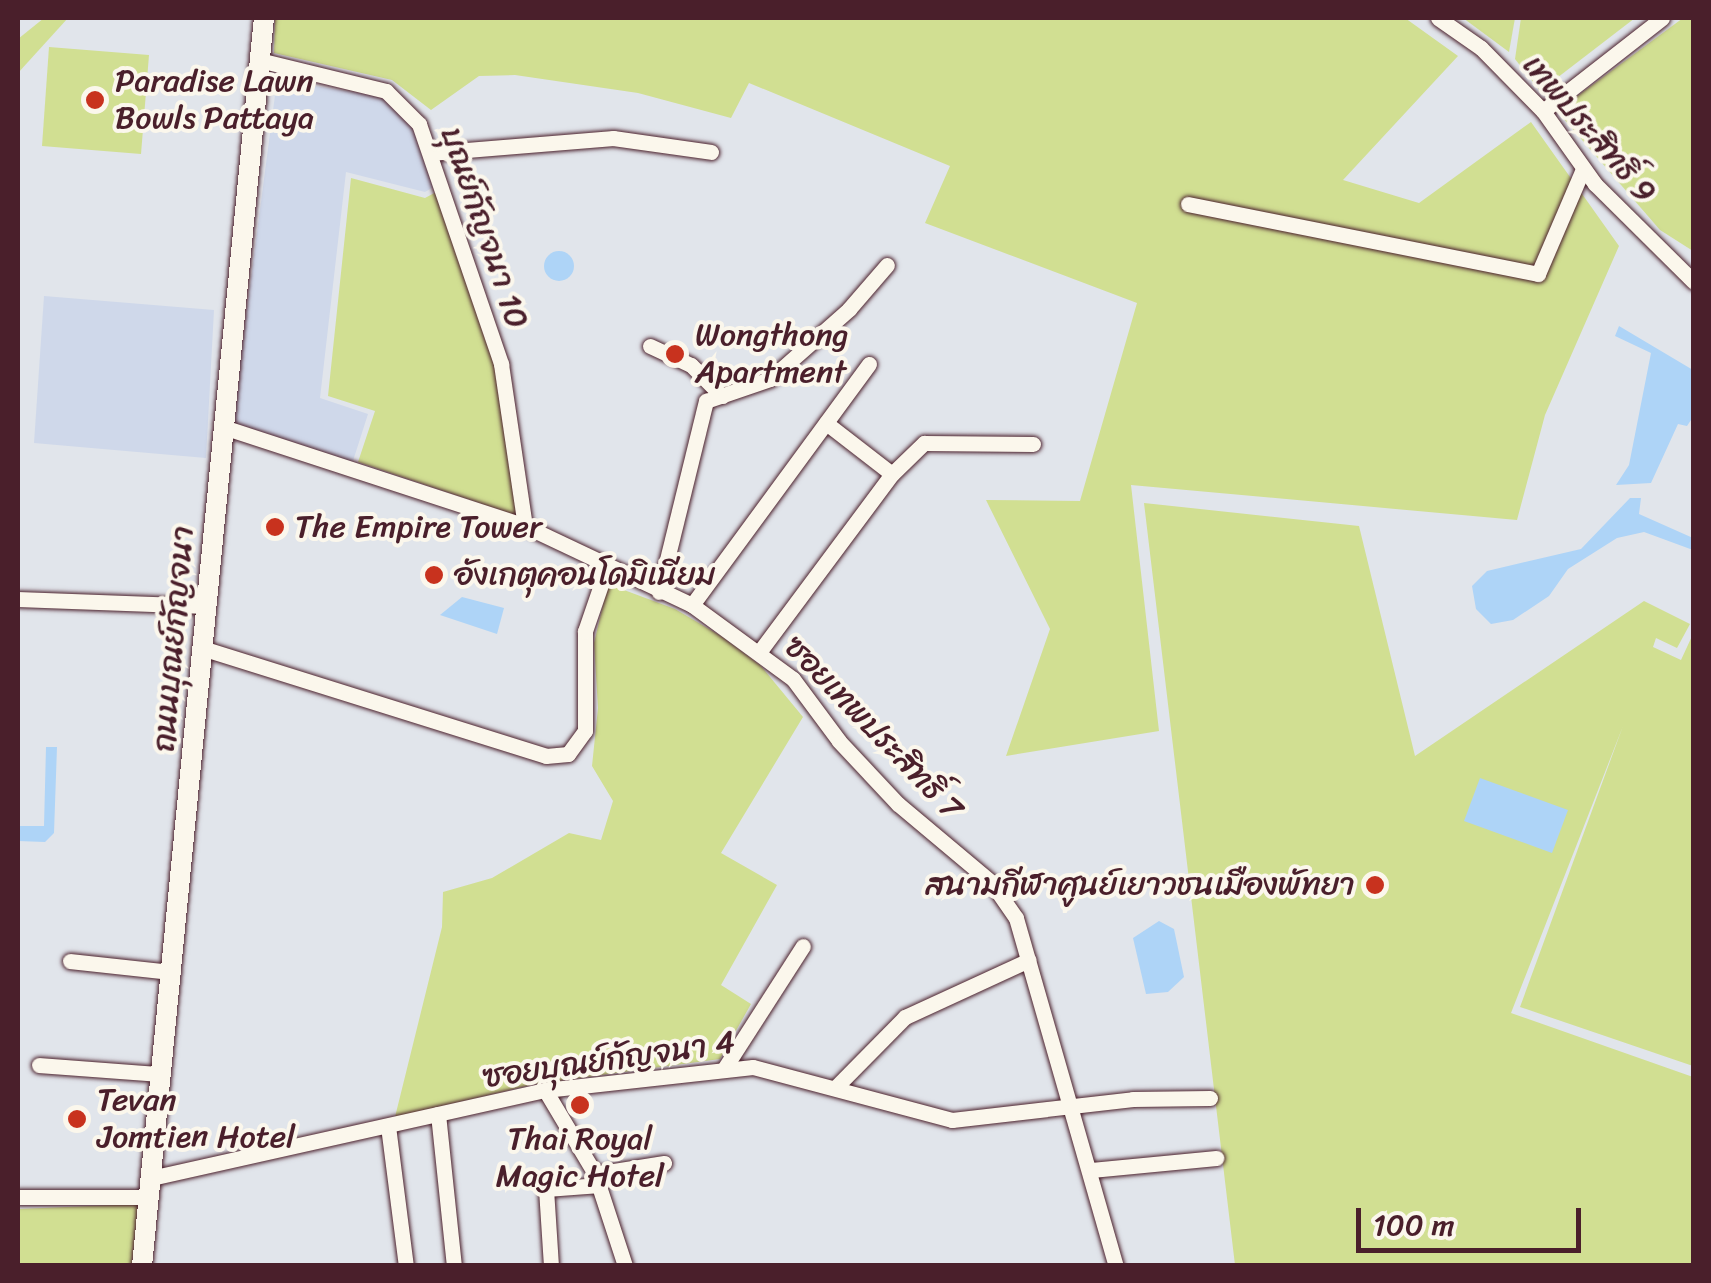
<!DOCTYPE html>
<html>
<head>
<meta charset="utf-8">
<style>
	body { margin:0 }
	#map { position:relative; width:1711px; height:1283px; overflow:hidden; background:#e1e5eb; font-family:Sriracha,"Playpen Sans Thai",sans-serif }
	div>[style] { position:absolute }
	.built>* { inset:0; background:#cfd8ea }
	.green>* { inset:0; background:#d1df92 }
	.water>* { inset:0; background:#aed4f7 }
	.round { border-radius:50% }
	.roads { filter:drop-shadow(0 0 2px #4a1f2b) drop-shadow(0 0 2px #4a1f2b) }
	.street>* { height:15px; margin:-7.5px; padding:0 7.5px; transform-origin:7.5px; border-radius:7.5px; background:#fbf7ec }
	.secondary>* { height:20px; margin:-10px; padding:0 10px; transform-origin:10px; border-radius:10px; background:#fbf7ec }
	.dots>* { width:28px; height:28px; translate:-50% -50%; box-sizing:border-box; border:5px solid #fbf7ec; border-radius:50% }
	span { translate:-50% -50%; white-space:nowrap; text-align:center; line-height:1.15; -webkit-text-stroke:8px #fbf7ec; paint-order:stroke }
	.poi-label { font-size:32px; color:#4a1f2b }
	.left { translate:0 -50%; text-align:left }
	.right { translate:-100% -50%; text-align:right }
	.street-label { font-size:32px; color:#4a1f2b }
	.frame { position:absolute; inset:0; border:20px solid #4a1f2b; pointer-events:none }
	.scale { position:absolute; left:1356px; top:1208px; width:225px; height:45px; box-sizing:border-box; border:5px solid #4a1f2b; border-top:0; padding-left:12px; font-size:30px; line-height:35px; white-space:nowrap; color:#4a1f2b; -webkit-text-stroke:8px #fbf7ec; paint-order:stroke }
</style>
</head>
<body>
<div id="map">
	<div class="built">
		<div style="clip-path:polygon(277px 80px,384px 97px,415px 128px,435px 186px,425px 192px,346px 172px,320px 398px,368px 414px,352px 464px,232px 423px)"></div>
		<div style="clip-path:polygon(44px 296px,214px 310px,206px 458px,34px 443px)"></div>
	</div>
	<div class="green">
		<div style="clip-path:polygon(44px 18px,68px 18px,18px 73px,18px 39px)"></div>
		<div style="clip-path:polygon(275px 18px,1405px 18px,1458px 56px,1343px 180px,1419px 203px,1531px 122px,1619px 246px,1545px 415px,1517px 520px,1131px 485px,1159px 731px,1006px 756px,1050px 629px,986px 500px,1080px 501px,1137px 303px,925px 223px,950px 166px,749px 83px,731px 118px,638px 93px,515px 75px,479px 76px,431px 110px,392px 80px,274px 53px)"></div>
		<div style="clip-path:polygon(1463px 18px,1515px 18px,1509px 52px)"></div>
		<div style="clip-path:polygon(1521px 18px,1635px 18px,1540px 91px,1515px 59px)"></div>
		<div style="clip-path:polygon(1683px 18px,1694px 18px,1693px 251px,1660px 230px,1557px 111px)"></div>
		<div style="clip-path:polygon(49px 47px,149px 55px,141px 154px,42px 146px)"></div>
		<div style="clip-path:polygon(351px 178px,425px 198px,438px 191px,495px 357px,518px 516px,358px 462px,375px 411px,328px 396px)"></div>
		<div style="clip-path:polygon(1144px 503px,1359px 526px,1415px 756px,1644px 601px,1690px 624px,1677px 648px,1656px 638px,1653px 647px,1681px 660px,1693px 634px,1693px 1066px,1520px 1007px,1623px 726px,1511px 1013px,1693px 1077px,1691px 1265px,1235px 1265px)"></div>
		<div style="clip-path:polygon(608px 584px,675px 609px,721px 636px,761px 666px,803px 717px,721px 853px,777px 885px,721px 985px,751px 1004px,720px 1059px,535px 1084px,395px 1117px,442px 927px,443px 892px,492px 878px,569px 833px,601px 840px,613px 801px,592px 766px,598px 708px,594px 643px)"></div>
		<div style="clip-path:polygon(138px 1204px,132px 1265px,18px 1265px,18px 1209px)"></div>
	</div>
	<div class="water">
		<div class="round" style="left:544px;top:251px;width:30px;height:30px"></div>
		<div style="clip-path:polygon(1619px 326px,1693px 370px,1693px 417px,1687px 426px,1678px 424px,1651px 483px,1616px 485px,1629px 465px,1651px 353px,1615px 336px)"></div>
		<div style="clip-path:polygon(1630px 498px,1641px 498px,1639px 514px,1693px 538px,1693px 550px,1644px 532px,1617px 538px,1568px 569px,1549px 596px,1513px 620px,1491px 624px,1476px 609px,1472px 586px,1487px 571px,1581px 549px)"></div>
		<div style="clip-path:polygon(462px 597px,504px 608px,497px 634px,440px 615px)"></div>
		<div style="clip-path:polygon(46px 747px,57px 747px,54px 833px,45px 842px,18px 841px,18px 826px,44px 826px)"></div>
		<div style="clip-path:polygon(1480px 778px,1568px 810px,1552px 853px,1464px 821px)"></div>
		<div style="clip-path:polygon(1159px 921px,1174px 929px,1184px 977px,1168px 992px,1146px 994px,1133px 938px)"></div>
	</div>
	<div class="roads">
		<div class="street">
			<div style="left:1438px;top:18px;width:52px;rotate:34.9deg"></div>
			<div style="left:1481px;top:48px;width:88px;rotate:45.5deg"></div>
			<div style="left:1543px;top:111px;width:90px;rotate:54.5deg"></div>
			<div style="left:1595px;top:184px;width:139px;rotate:44.7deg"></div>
			<div style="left:259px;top:60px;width:131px;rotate:13.7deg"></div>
			<div style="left:386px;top:91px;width:47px;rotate:45deg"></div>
			<div style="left:419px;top:124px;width:254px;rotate:71.1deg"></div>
			<div style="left:501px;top:364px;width:164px;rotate:81.6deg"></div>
			<div style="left:1543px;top:111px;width:151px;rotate:-38deg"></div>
			<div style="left:430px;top:153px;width:184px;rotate:-4.7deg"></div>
			<div style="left:613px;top:138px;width:99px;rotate:8.1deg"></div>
			<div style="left:1188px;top:204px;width:357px;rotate:11.3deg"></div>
			<div style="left:1538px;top:274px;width:114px;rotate:-66.8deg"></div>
			<div style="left:650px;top:346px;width:45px;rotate:24.9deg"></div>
			<div style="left:691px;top:365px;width:44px;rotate:45deg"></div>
			<div style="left:826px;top:423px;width:83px;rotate:37.7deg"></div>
			<div style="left:223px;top:427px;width:318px;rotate:18.1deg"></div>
			<div style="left:525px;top:526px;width:185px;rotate:25.3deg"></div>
			<div style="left:692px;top:605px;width:125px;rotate:36.2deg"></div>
			<div style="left:793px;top:679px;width:77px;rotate:53.4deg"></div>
			<div style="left:839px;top:741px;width:86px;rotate:46.9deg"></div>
			<div style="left:898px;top:804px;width:121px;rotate:40deg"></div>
			<div style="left:991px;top:882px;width:44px;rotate:55.2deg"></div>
			<div style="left:1016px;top:918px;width:362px;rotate:74deg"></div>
			<div style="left:659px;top:592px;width:197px;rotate:-76.2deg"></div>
			<div style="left:706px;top:401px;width:68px;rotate:-19deg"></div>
			<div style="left:770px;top:379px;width:106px;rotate:-41.5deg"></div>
			<div style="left:849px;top:309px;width:58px;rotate:-49.2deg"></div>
			<div style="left:18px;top:599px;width:188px;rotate:2.1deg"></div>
			<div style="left:692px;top:605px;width:299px;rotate:-53.7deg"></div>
			<div style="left:205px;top:649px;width:357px;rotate:17.4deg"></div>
			<div style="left:546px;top:756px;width:22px;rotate:-5deg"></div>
			<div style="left:568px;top:754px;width:29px;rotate:-54deg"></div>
			<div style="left:585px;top:731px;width:100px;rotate:-90deg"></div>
			<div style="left:585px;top:631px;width:65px;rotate:-71deg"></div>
			<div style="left:760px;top:651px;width:221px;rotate:-53.3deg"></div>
			<div style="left:892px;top:474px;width:45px;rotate:-44.1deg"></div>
			<div style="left:924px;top:443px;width:109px;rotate:0.5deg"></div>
			<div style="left:70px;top:961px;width:103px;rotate:6.2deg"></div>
			<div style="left:39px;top:1065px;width:121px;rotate:4.3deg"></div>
			<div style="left:724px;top:1069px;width:146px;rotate:-57.3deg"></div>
			<div style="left:837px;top:1086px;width:97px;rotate:-45.4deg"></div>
			<div style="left:905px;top:1017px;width:136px;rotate:-24.7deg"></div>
			<div style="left:545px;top:1090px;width:98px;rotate:59.2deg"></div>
			<div style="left:595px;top:1174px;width:97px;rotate:71.9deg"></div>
			<div style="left:438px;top:1114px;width:153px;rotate:84deg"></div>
			<div style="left:388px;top:1126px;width:141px;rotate:82.7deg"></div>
			<div style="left:1091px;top:1170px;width:126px;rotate:-5.5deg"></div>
			<div style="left:595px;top:1174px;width:70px;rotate:-9.1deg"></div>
			<div style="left:151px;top:1178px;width:404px;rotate:-12.6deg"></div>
			<div style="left:545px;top:1090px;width:209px;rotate:-6.3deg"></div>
			<div style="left:753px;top:1067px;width:206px;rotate:14.9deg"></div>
			<div style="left:952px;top:1120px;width:182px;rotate:-6.6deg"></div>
			<div style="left:1133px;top:1099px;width:77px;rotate:-0.7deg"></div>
			<div style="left:18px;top:1197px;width:130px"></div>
			<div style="left:551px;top:1266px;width:77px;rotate:-93.7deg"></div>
			<div style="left:546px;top:1189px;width:54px;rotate:-4.2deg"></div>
		</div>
		<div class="secondary">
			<div style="left:142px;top:1266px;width:1254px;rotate:-84.42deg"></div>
		</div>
	</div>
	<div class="dots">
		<div style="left:95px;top:100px;background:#c8321e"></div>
		<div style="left:675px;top:354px;background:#c8321e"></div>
		<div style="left:275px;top:527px;background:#c8321e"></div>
		<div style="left:434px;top:575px;background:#c8321e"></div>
		<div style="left:1375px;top:885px;background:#c8321e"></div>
		<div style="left:580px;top:1105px;background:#c8321e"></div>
		<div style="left:77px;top:1119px;background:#c8321e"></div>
	</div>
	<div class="poi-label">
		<span class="left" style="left:115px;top:100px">Paradise Lawn<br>Bowls Pattaya</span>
		<span class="left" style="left:695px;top:354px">Wongthong<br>Apartment</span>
		<span class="left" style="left:295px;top:527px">The Empire Tower</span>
		<span class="left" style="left:454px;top:575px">อังเกตุคอนโดมิเนียม</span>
		<span class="right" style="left:1355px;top:885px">สนามกีฬาศูนย์เยาวชนเมืองพัทยา</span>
		<span class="left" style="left:97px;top:1119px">Tevan<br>Jomtien Hotel</span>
		<span style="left:580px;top:1158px">Thai Royal<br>Magic Hotel</span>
	</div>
	<div class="street-label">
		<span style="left:1589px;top:129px;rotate:49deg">เทพประสิทธิ์ 9</span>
		<span style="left:484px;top:228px;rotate:71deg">บุณย์กัญจนา 10</span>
		<span style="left:174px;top:639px;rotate:-85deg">ถนนบุณย์กัญจนา</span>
		<span style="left:873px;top:728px;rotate:46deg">ซอยเทพประสิทธิ์ 7</span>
		<span style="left:609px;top:1060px;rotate:-8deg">ซอยบุณย์กัญจนา 4</span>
	</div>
	<div class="frame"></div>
	<div class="scale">100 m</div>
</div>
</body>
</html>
